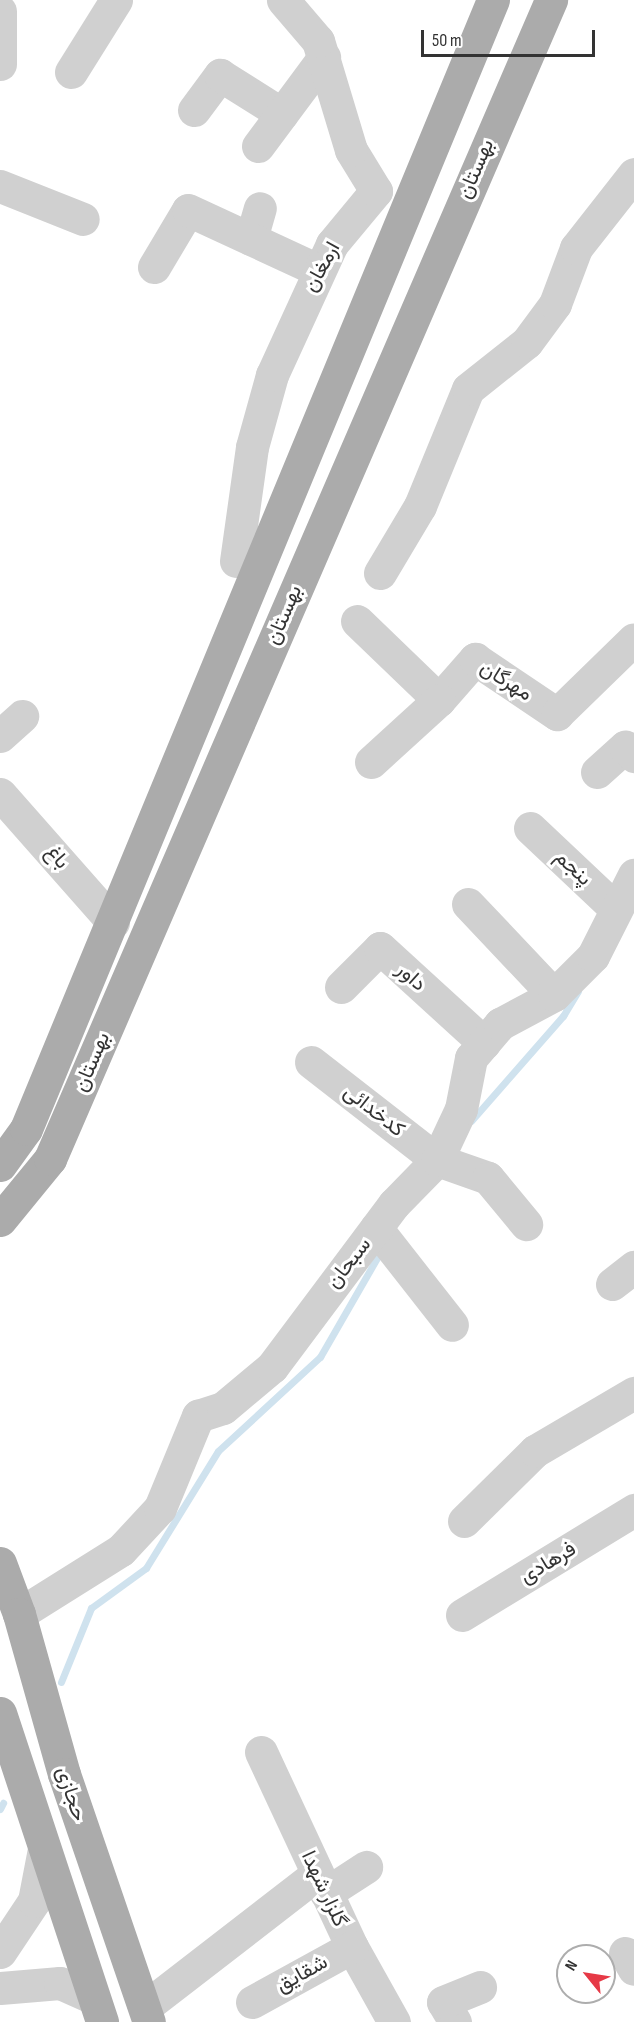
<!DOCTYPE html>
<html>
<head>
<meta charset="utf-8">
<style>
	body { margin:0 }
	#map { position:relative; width:634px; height:2022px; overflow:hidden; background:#fff; font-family:"Sofia Sans Condensed",Vazirmatn,sans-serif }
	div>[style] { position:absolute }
	.stream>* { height:7px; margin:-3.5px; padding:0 3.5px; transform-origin:3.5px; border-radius:3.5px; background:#cfe2ee }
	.minor>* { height:33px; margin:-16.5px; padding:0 16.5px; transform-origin:16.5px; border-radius:16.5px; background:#d0d0d0 }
	.major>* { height:33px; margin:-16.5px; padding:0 16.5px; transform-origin:16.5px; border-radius:16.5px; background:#ababab }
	span { translate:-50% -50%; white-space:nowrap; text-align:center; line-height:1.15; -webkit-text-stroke:6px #fff; paint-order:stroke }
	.street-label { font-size:21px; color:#333 }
	.north { position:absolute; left:556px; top:1944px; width:60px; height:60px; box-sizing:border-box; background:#fff; border:2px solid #adadad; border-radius:50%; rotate:300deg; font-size:16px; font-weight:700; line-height:24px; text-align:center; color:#333 }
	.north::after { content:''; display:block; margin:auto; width:21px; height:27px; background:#e63946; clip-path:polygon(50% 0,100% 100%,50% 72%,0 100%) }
	.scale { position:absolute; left:421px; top:30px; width:174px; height:27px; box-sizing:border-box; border:3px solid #333; border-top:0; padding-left:8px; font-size:18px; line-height:21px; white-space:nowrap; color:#333; -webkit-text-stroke:4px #fff; paint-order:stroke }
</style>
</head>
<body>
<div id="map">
	<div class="stream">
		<div style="left:471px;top:1121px;width:140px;rotate:-48.8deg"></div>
		<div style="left:563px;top:1016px;width:29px;rotate:-59deg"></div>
		<div style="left:61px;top:1682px;width:80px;rotate:-67.9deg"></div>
		<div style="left:91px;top:1608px;width:68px;rotate:-36deg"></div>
		<div style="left:146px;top:1568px;width:137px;rotate:-58.4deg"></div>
		<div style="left:218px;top:1451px;width:139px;rotate:-42.7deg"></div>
		<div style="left:320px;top:1357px;width:122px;rotate:-60.1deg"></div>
		<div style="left:0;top:1809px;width:7px;rotate:-63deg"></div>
	</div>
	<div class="minor">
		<div style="left:0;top:11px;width:53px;rotate:90deg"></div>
		<div style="left:71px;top:72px;width:85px;rotate:-58deg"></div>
		<div style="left:194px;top:110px;width:44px;rotate:-53.4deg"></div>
		<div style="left:220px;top:75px;width:73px;rotate:32.2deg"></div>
		<div style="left:258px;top:146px;width:111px;rotate:-53.4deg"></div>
		<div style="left:0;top:186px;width:89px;rotate:21.7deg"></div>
		<div style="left:251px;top:239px;width:32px;rotate:-74deg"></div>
		<div style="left:154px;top:267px;width:66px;rotate:-59.2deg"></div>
		<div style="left:188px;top:210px;width:143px;rotate:24.8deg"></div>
		<div style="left:236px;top:561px;width:115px;rotate:-82deg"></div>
		<div style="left:252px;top:447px;width:75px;rotate:-74.5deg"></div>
		<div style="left:272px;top:375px;width:144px;rotate:-65.4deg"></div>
		<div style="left:332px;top:244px;width:69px;rotate:-50.3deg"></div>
		<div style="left:376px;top:191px;width:48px;rotate:-121.4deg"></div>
		<div style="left:351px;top:150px;width:114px;rotate:-106.8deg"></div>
		<div style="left:318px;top:41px;width:54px;rotate:-130.5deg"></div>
		<div style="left:380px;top:573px;width:78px;rotate:-59.2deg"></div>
		<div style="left:420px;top:506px;width:126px;rotate:-67.7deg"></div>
		<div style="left:468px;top:389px;width:75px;rotate:-38.5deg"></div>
		<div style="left:527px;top:342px;width:47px;rotate:-53.6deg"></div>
		<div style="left:555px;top:304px;width:60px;rotate:-69.4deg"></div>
		<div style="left:576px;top:248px;width:94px;rotate:-51.9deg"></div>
		<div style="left:357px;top:621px;width:114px;rotate:43.9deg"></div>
		<div style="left:439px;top:700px;width:55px;rotate:-48.7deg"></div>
		<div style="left:475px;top:659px;width:99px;rotate:33.9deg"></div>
		<div style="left:557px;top:714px;width:107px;rotate:-44.2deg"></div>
		<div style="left:0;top:736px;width:30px;rotate:-42deg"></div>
		<div style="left:371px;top:762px;width:92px;rotate:-42.4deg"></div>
		<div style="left:597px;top:772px;width:38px;rotate:-42deg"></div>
		<div style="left:625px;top:747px;width:13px;rotate:45deg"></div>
		<div style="left:0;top:794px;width:171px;rotate:48.6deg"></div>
		<div style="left:530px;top:828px;width:118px;rotate:43.3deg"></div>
		<div style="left:468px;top:904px;width:125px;rotate:46.6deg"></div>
		<div style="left:341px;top:987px;width:55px;rotate:-45deg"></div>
		<div style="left:380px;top:948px;width:141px;rotate:42.4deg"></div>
		<div style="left:311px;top:1062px;width:160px;rotate:37.9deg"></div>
		<div style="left:437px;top:1160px;width:54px;rotate:19.4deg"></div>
		<div style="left:488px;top:1178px;width:60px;rotate:50.4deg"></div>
		<div style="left:376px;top:1228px;width:123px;rotate:51.9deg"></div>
		<div style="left:612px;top:1284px;width:28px;rotate:-38deg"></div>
		<div style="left:464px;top:1521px;width:100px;rotate:-44.6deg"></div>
		<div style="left:535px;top:1451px;width:115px;rotate:-30.4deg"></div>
		<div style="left:19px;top:1614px;width:120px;rotate:-32.1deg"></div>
		<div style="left:121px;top:1550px;width:57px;rotate:-47.1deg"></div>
		<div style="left:160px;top:1508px;width:100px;rotate:-67.6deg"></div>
		<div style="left:198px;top:1416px;width:26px;rotate:-18deg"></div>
		<div style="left:223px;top:1408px;width:64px;rotate:-39.9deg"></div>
		<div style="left:272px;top:1367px;width:204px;rotate:-53.2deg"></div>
		<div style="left:394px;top:1204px;width:62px;rotate:-45.7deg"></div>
		<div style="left:437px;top:1160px;width:56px;rotate:-64.8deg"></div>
		<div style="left:461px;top:1109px;width:52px;rotate:-78.9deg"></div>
		<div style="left:471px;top:1058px;width:45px;rotate:-49.5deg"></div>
		<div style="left:500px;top:1024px;width:61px;rotate:-28.2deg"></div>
		<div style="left:554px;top:995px;width:55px;rotate:-45deg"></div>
		<div style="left:593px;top:956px;width:91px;rotate:-63.2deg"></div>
		<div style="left:462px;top:1615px;width:202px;rotate:-31.4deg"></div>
		<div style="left:261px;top:1752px;width:215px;rotate:65deg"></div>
		<div style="left:352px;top:1947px;width:86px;rotate:60.8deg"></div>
		<div style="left:326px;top:1893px;width:48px;rotate:-33deg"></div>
		<div style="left:0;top:1952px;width:61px;rotate:-56.3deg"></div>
		<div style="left:34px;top:1901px;width:53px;rotate:-79.1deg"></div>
		<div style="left:625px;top:1953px;width:18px;rotate:61deg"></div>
		<div style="left:0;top:1988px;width:60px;rotate:-4.8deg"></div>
		<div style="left:60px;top:1983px;width:35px;rotate:24deg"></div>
		<div style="left:252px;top:2002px;width:114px;rotate:-28.8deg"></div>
		<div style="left:145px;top:2007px;width:217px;rotate:-37.7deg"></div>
		<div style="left:455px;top:2022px;width:23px;rotate:-121deg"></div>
		<div style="left:443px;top:2002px;width:40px;rotate:-22deg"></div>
	</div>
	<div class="major">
		<div style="left:0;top:1165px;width:44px;rotate:-54.2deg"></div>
		<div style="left:26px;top:1129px;width:1222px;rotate:-67.53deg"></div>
		<div style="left:0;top:1220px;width:79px;rotate:-50.7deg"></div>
		<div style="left:50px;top:1159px;width:1263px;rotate:-66.62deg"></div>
		<div style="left:0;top:1563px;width:54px;rotate:69.6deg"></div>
		<div style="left:19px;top:1614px;width:166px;rotate:74.3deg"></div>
		<div style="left:64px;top:1774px;width:262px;rotate:71.1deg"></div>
		<div style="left:0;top:1713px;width:325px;rotate:71.7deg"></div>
	</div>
	<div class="street-label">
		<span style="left:476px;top:169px;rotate:-67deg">بهستان</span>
		<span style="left:322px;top:267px;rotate:-61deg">ارمغان</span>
		<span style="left:284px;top:615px;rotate:-67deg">بهستان</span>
		<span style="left:506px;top:681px;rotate:32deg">مهرگان</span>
		<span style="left:57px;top:857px;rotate:49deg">باغ</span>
		<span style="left:573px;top:868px;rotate:43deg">پنجم</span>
		<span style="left:411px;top:977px;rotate:42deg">داور</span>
		<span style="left:92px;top:1062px;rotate:-67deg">بهستان</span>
		<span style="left:374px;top:1111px;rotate:38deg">کدخدائی</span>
		<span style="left:349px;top:1263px;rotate:-52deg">سبحان</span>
		<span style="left:548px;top:1563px;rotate:-31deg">فرهادی</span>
		<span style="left:71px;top:1794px;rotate:72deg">حجازی</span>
		<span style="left:324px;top:1889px;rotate:65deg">گلزار شهدا</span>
		<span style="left:302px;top:1974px;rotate:-29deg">شقایق</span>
	</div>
	<div class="north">N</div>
	<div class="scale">50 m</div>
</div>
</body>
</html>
